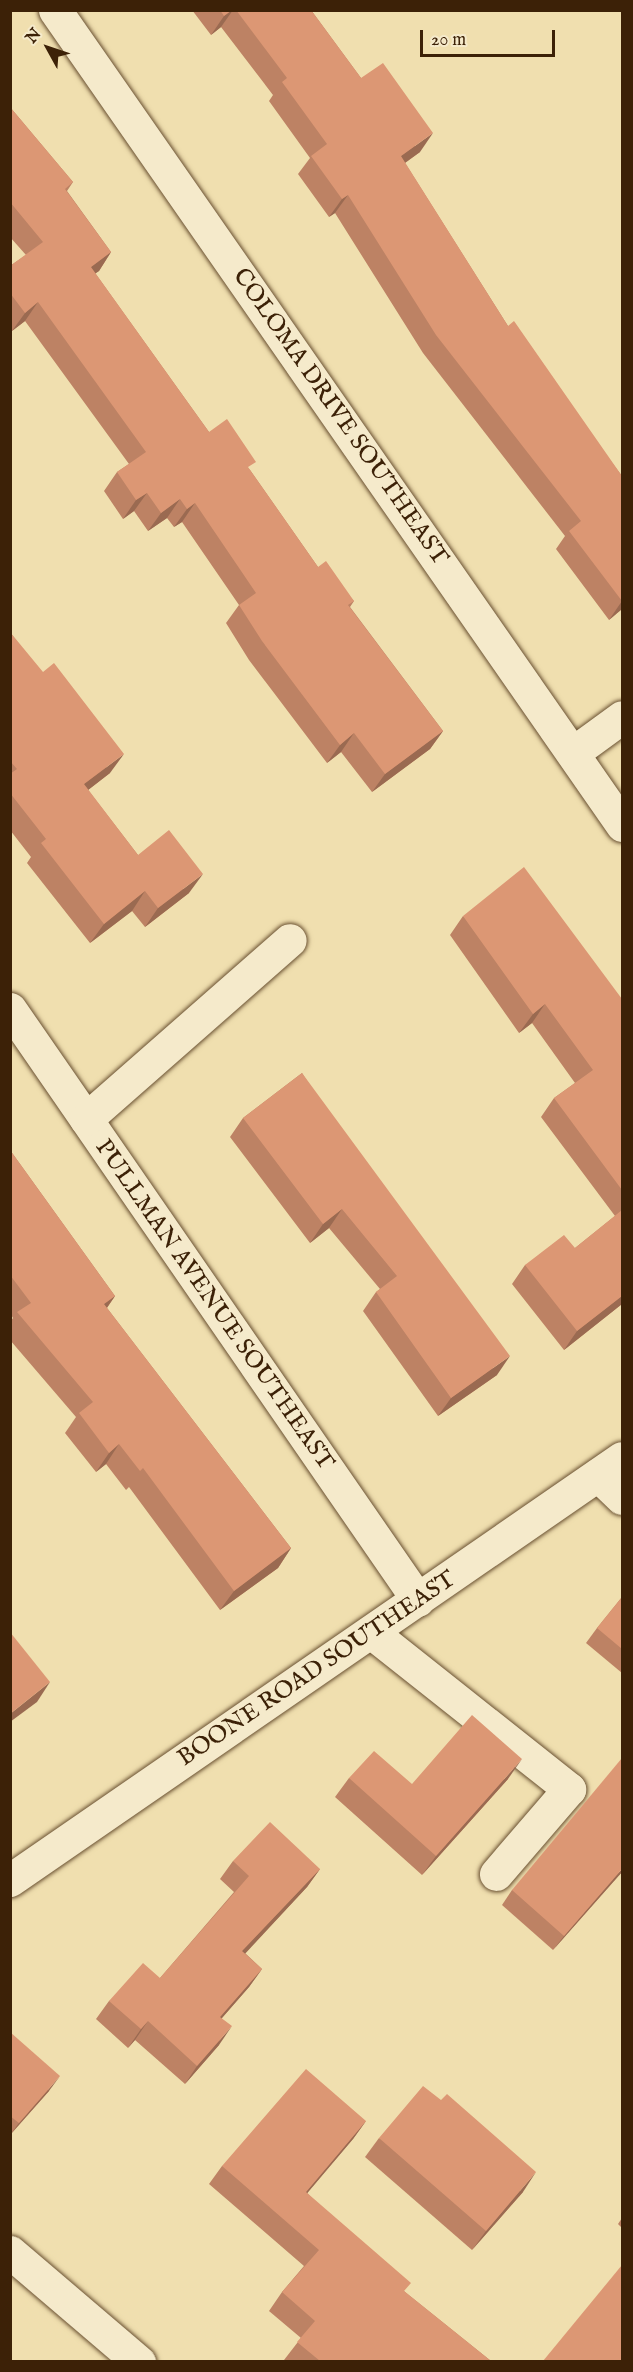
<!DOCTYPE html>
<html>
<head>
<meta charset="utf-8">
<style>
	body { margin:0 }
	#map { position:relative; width:633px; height:2372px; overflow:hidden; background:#f0dfaf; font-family:"IM FELL English",serif }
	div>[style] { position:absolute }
	.roads { filter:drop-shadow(0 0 2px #695031) drop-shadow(0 0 2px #695031) }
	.minor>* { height:33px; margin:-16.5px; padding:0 16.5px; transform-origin:16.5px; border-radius:16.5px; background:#f5eacb }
	.wall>* { inset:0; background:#bd8264 }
	.shaded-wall>* { inset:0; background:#9a6a51 }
	.building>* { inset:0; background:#dc9774 }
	span { translate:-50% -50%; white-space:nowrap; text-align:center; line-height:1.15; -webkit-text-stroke:4.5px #f5eacb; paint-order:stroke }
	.street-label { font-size:24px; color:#3c2107 }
	.frame { position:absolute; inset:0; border:12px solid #3c2107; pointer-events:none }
	.north { position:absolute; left:18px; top:18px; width:60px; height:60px; -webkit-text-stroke:4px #f5eacb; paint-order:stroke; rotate:310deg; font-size:16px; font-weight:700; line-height:24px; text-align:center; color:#3c2107 }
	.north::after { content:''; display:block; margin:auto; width:21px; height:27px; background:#3c2107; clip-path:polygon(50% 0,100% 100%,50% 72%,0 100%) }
	.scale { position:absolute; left:420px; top:30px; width:135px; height:27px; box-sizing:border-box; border:3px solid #3c2107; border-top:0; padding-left:8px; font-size:18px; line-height:21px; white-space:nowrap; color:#3c2107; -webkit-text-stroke:4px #f5eacb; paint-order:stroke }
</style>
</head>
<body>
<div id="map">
	<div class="roads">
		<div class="minor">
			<div style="left:55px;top:10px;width:993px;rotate:55.17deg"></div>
			<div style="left:574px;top:752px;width:59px;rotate:-36.1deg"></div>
			<div style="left:10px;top:1009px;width:718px;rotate:55.38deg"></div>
			<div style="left:86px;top:1119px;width:271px;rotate:-41.3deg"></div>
			<div style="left:598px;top:1475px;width:33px;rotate:44deg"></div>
			<div style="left:371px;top:1632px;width:253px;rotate:38.4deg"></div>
			<div style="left:569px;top:1789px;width:112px;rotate:130.7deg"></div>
			<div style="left:10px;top:1880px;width:743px;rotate:-34.59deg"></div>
			<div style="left:10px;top:2252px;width:170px;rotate:40.5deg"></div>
		</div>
	</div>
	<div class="wall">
		<div style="clip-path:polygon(192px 10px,311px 10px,361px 78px,420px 152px,405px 163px,508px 326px,622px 476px,622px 609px,609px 620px,556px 549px,565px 536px,423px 353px,335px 213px,329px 217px,298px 174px,310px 158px,269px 101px,273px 95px,221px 27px,211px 35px)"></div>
		<div style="clip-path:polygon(10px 107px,73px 182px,67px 191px,111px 252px,99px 271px,95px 273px,209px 432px,250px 470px,318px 567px,354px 601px,350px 607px,443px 731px,430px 749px,372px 792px,341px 752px,327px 763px,249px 660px,226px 623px,239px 605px,182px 522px,174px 527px,167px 518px,148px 531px,134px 511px,123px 519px,104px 491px,117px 472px,129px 464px,25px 321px,12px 331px,10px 330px,10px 266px,26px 255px,10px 237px)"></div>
		<div style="clip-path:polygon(10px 632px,110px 773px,88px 790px,138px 855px,189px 893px,145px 927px,132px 911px,90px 943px,27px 863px,31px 857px,10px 830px)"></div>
		<div style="clip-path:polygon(463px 916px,622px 999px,622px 1304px,564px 1350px,512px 1284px,525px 1265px,575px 1248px,615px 1216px,541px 1117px,554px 1098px,575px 1083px,532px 1023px,519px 1033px,450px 935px)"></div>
		<div style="clip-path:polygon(302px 1073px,497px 1375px,438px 1416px,363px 1311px,376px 1292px,380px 1289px,329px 1228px,310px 1243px,230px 1137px,243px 1118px)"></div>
		<div style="clip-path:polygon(10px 1150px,115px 1296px,107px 1308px,291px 1548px,278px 1568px,220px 1610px,129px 1487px,126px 1490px,106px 1464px,96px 1472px,65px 1433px,76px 1417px,10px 1340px,10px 1322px,13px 1318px,10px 1313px)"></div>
		<div style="clip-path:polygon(622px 1597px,622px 1673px,586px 1643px,597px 1628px)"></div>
		<div style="clip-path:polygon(349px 1778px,412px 1784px,508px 1779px,422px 1875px,335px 1797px)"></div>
		<div style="clip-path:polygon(233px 1861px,320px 1869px,307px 1887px,245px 1953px,262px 1969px,249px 1987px,222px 2018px,219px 2045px,185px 2084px,135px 2040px,128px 2048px,96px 2019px,109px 2001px,160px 1978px,234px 1892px,220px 1879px)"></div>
		<div style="clip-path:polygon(622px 1872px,553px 1950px,502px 1905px,512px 1890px)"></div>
		<div style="clip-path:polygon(10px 2032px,49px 2091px,10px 2135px)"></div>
		<div style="clip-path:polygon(366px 2121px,353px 2139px,307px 2193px,405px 2292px,491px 2361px,286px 2361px,284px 2360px,301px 2338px,269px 2311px,282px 2292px,304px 2266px,209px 2184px,222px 2166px)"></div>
		<div style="clip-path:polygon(379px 2138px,523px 2192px,472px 2250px,365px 2157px)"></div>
		<div style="clip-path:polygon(622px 2218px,622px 2228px,618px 2224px)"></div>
	</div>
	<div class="shaded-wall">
		<div style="clip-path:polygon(232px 10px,233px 10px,221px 27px,211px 35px,224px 16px)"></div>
		<div style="clip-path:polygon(433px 133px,420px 152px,388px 175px,401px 156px)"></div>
		<div style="clip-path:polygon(348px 195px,335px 213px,329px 217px,342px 199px)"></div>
		<div style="clip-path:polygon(111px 252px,99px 271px,78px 286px,91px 267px)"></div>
		<div style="clip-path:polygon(38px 302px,25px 321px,12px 331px,25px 313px)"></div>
		<div style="clip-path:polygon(147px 493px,134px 511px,123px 519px,136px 500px)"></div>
		<div style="clip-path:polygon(180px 499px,167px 518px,148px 531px,161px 513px)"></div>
		<div style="clip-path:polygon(195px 503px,182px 522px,174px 527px,187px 509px)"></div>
		<div style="clip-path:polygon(622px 601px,622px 609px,609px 620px)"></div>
		<div style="clip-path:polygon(443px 731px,430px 749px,372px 792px,385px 774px)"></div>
		<div style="clip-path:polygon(354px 733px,341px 752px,327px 763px,340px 745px)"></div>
		<div style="clip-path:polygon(124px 754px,110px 773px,70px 804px,84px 784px)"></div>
		<div style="clip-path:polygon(203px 874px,189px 893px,145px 927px,158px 908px)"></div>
		<div style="clip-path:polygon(145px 891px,132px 911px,90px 943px,104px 924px)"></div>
		<div style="clip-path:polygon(545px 1004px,532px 1023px,519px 1033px,533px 1014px)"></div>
		<div style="clip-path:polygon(342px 1209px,329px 1228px,310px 1243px,323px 1224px)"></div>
		<div style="clip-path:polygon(115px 1296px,101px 1316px,104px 1304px)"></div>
		<div style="clip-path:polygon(622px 1296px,622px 1304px,564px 1350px,577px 1331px)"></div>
		<div style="clip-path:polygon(510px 1356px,497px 1375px,438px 1416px,451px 1398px)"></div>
		<div style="clip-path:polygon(119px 1444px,106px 1464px,96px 1472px,109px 1453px)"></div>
		<div style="clip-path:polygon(291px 1548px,278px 1568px,220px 1610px,234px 1591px)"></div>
		<div style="clip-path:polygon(50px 1682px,37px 1702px,10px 1722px,10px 1714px)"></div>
		<div style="clip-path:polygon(522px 1759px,508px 1779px,422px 1875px,436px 1856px)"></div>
		<div style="clip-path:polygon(320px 1869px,307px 1887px,230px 1970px,242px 1951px)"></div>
		<div style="clip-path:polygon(622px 1869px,622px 1872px,553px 1950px,564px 1936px)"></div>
		<div style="clip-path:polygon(262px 1969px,249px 1987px,207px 2035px,220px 2017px)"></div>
		<div style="clip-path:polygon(148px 2021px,135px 2040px,128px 2048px,141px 2029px)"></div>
		<div style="clip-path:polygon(232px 2026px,219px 2045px,185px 2084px,197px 2066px)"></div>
		<div style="clip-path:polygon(60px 2076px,49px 2091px,10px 2135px,19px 2123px)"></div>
		<div style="clip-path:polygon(366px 2121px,353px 2139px,293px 2210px,306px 2192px)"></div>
		<div style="clip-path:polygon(536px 2172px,523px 2192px,472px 2250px,486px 2231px)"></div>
	</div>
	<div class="building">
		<div style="clip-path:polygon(220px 10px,232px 10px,224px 16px)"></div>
		<div style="clip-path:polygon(236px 10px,311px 10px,361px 78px,383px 63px,433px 133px,401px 156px,508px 326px,514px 321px,622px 476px,622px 601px,569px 531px,581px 521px,436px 335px,348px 195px,342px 199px,311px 156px,327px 144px,282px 82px,287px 78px)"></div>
		<div style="clip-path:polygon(10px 107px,73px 182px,65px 189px,111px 252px,91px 267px,209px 432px,227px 419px,256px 462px,248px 467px,318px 567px,326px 561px,354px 601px,348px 605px,443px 731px,385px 774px,354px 733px,340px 745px,262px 641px,239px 605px,256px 593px,195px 503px,187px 509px,180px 499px,161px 513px,147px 493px,136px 500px,117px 472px,146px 452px,38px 302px,25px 313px,10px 293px,10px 266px,43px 242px,10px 202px)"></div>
		<div style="clip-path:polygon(10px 632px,43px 672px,54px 663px,124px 754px,84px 784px,138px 855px,169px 830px,203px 874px,158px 908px,145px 891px,104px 924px,41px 843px,46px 839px,10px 793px,10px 774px,17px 769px,10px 761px)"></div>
		<div style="clip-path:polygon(524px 867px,622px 999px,622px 1190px,554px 1098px,593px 1070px,545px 1004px,533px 1014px,463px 916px)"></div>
		<div style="clip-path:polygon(302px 1073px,510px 1356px,451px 1398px,376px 1292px,397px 1276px,342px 1209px,323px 1224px,243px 1118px)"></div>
		<div style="clip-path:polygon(10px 1150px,115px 1296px,104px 1304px,291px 1548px,234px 1591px,143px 1468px,140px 1471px,119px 1444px,109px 1453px,79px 1413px,93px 1402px,17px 1312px,31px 1303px,10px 1275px)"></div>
		<div style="clip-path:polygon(622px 1210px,622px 1296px,577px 1331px,525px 1265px,564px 1235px,575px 1248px)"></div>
		<div style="clip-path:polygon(622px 1597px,622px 1649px,597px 1628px)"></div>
		<div style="clip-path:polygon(10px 1632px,50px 1682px,10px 1714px)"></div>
		<div style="clip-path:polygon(472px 1715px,522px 1759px,436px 1856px,349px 1778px,374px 1751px,412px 1784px)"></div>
		<div style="clip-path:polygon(622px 1758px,622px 1869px,564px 1936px,512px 1890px)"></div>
		<div style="clip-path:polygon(270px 1822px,320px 1869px,242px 1951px,262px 1969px,220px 2017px,232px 2026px,197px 2066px,148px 2021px,141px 2029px,109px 2001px,143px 1963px,160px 1978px,249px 1876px,233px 1861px)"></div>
		<div style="clip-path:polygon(10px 2032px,60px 2076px,19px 2123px,10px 2116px)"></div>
		<div style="clip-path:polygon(306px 2069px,366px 2121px,306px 2192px,411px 2283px,404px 2291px,491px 2361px,320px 2361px,297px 2342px,315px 2321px,282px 2292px,319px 2250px,222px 2166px)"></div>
		<div style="clip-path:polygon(423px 2086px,441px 2100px,447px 2094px,536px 2172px,486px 2231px,379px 2138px)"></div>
		<div style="clip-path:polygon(622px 2265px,622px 2361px,543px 2361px)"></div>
	</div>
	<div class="street-label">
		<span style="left:340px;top:417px;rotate:55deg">COLOMA DRIVE SOUTHEAST</span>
		<span style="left:214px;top:1305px;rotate:55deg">PULLMAN AVENUE SOUTHEAST</span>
		<span style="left:317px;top:1669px;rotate:-34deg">BOONE ROAD SOUTHEAST</span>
	</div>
	<div class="frame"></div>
	<div class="north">N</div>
	<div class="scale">20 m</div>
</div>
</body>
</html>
